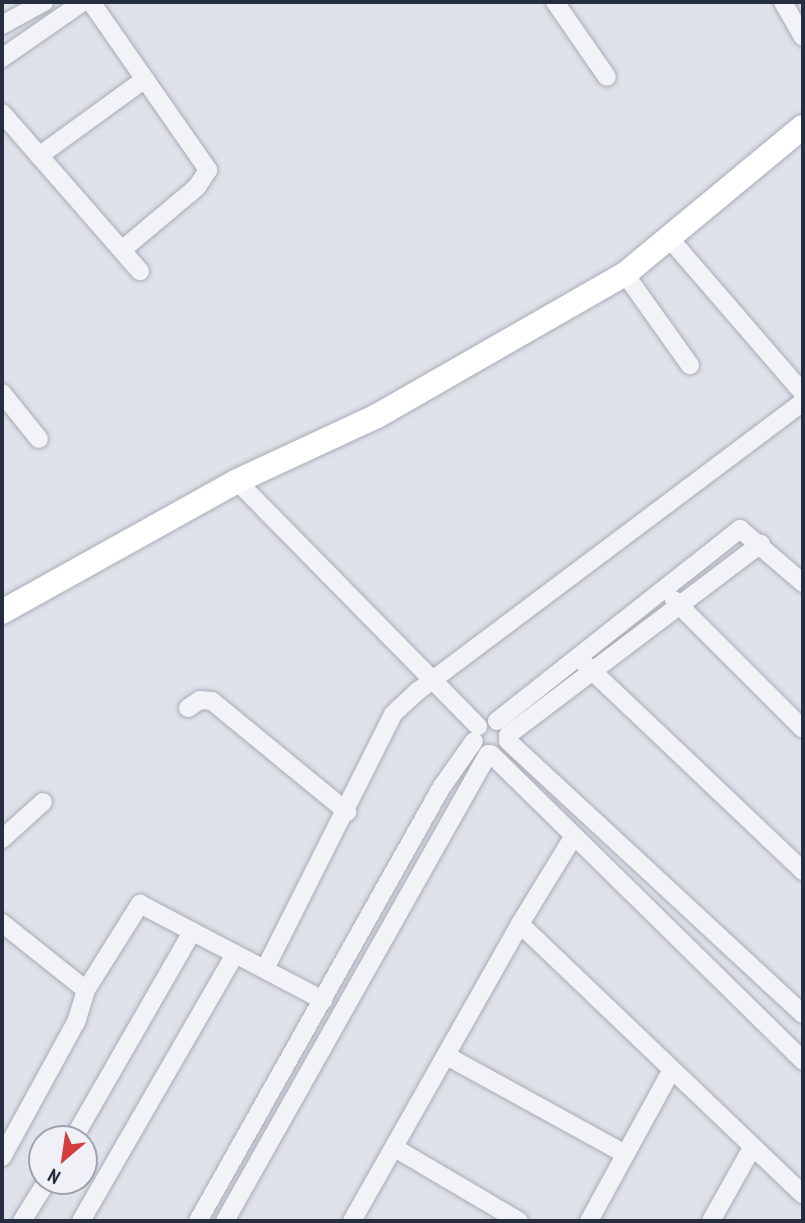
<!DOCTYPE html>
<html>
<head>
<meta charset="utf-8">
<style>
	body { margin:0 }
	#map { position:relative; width:805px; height:1223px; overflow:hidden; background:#dfe2e9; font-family:"PT Sans Narrow",sans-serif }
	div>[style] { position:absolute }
	.roads { filter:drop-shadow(0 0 2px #a8acb7) drop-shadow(0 0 2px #a8acb7) }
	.street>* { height:18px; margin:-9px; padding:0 9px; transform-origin:9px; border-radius:9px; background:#f2f3f7 }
	.secondary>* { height:24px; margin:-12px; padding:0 12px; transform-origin:12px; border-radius:12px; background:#fff }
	span { translate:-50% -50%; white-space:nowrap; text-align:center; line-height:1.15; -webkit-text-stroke:7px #eff1f6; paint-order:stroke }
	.frame { position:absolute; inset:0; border:4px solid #272d41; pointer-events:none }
	.north { position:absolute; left:28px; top:1125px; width:70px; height:70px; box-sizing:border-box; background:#eff1f6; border:2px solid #9fa3ae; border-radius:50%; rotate:209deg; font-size:19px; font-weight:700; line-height:28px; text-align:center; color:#272d41 }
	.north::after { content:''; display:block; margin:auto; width:24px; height:32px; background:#d43e3e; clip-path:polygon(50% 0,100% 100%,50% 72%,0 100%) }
</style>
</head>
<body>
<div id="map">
	<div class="roads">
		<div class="street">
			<div style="left:91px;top:2px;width:205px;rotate:55.1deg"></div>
			<div style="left:208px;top:170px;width:20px;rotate:123deg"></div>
			<div style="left:197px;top:187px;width:98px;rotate:140deg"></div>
			<div style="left:555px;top:2px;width:91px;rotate:55.3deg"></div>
			<div style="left:783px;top:2px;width:40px;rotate:60.3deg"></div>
			<div style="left:2px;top:25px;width:48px;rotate:-28.7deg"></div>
			<div style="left:2px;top:58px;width:98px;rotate:-34.7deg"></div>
			<div style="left:2px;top:113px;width:210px;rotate:48.9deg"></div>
			<div style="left:39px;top:156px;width:131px;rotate:-36deg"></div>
			<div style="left:670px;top:239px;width:203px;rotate:49.2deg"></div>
			<div style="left:625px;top:274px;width:112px;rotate:54.5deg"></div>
			<div style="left:2px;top:393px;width:59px;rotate:51.2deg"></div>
			<div style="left:237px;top:481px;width:344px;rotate:45.5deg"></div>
			<div style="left:674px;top:600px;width:182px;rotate:45deg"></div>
			<div style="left:585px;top:664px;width:301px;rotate:43.5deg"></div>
			<div style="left:188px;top:708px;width:14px;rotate:-34deg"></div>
			<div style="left:200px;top:700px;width:12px;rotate:5deg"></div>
			<div style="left:212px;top:701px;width:175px;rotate:39.4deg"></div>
			<div style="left:497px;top:721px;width:310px;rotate:-38.3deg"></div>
			<div style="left:740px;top:529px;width:83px;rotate:40.6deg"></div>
			<div style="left:508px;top:735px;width:317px;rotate:-37.1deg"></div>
			<div style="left:508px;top:741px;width:402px;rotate:42.8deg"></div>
			<div style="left:491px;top:754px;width:438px;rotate:44.5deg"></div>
			<div style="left:2px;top:839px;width:55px;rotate:-42.1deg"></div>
			<div style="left:572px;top:839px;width:100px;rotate:121.5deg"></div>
			<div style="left:520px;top:924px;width:391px;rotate:43.7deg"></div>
			<div style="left:2px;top:923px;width:107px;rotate:38.6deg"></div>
			<div style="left:86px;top:990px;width:34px;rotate:107deg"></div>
			<div style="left:76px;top:1022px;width:154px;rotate:118.7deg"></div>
			<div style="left:265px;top:969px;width:285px;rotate:-63.3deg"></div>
			<div style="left:393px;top:714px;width:34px;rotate:-43deg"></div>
			<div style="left:418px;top:691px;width:481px;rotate:-36.9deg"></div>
			<div style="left:86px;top:990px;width:102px;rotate:-57.9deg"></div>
			<div style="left:140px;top:904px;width:207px;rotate:27.7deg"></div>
			<div style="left:447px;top:1056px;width:203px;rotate:28.8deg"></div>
			<div style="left:73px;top:1139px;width:239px;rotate:-60.1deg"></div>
			<div style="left:395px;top:1148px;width:144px;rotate:30.5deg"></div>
			<div style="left:22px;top:1221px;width:47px;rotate:-58deg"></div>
			<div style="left:81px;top:1221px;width:308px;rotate:-60deg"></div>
			<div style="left:198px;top:1221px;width:497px;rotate:-60.7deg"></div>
			<div style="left:441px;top:788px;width:57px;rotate:-54.9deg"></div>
			<div style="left:225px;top:1221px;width:536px;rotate:-60.61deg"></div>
			<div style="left:352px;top:1221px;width:341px;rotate:-60.5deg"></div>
			<div style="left:589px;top:1221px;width:171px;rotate:-61.3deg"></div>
			<div style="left:711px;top:1221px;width:84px;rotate:-60.7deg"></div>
		</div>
		<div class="secondary">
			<div style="left:2px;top:612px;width:269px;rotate:-29.1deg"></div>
			<div style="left:237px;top:481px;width:154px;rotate:-24.9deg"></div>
			<div style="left:377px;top:416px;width:286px;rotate:-29.8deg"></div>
			<div style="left:625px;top:274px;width:231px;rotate:-39.6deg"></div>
		</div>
	</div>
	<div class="frame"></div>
	<div class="north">N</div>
</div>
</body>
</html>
